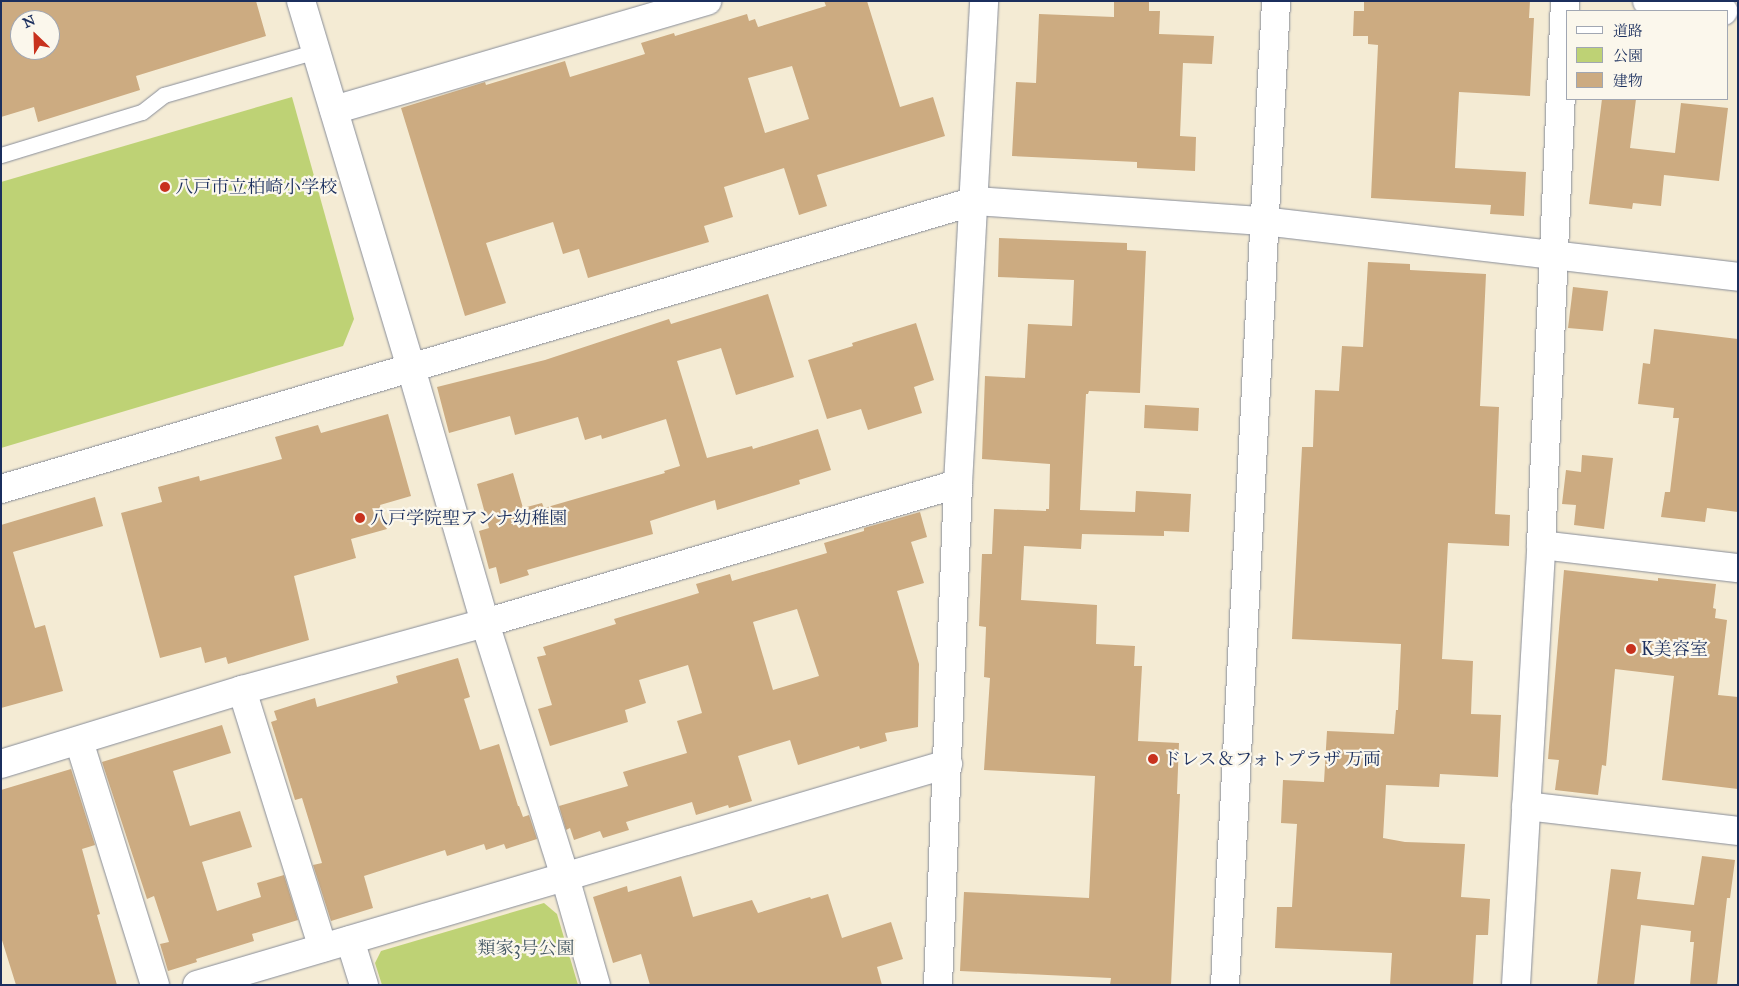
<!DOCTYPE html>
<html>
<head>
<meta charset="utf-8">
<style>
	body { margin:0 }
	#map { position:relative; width:1739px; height:986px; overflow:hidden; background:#f4ebd4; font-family:"IM FELL Great Primer","Noto Serif JP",serif }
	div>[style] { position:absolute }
	.green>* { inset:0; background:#bed275 }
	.building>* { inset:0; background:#ccab81 }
	.roads { filter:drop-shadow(0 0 1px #888d99) drop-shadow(0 0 1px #888d99) }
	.lane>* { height:15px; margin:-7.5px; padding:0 7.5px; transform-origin:7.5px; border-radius:7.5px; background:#fff }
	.street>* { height:28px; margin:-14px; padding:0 14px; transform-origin:14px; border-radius:14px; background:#fff }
	.secondary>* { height:28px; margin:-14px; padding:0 14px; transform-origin:14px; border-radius:14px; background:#fff }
	.dots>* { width:14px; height:14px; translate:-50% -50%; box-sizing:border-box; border:2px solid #fbf7ec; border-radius:50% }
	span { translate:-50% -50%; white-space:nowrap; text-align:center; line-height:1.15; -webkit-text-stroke:4.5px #fbf7ec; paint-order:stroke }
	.poi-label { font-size:18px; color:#1b2f5e }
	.left { translate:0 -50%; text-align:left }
	.park-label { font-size:18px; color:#445864 }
	.frame { position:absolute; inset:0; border:2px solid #1b2f5e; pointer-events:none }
	.legend { position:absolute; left:1566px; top:10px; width:162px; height:90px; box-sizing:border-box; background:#fbf7ec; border:1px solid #a1a7b3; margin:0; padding:6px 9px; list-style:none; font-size:15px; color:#1b2f5e }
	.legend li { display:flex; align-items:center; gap:10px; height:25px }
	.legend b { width:25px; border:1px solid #a1a7b3 }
	.north { position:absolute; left:10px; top:10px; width:50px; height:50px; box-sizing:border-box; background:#fbf7ec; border:1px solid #a1a7b3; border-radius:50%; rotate:336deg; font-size:14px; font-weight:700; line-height:20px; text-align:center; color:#1b2f5e }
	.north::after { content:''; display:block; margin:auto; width:18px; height:22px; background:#c8321e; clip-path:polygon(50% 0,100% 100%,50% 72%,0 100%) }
</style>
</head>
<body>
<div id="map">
	<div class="green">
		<div style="clip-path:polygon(292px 97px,354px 319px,343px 346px,1px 448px,1px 182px)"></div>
		<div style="clip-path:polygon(544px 903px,557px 914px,578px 985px,382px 985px,375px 963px,381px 951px)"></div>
	</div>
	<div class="building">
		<div style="clip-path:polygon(evenodd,1px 1px,256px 1px,266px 36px,136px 76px,140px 90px,38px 122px,34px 107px,1px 117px,1px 1px,20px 20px,50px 20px,50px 50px,20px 50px,20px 20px)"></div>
		<div style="clip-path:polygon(evenodd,824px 1px,867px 1px,900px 107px,933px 97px,945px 136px,817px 175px,827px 206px,799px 215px,784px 168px,724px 187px,733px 217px,704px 226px,709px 242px,588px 278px,579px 249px,563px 254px,553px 222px,486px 243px,506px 303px,465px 316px,401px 108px,485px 82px,486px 85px,565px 61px,570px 77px,645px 54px,641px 43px,674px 33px,675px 36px,747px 14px,749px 21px,755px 19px,758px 27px,826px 6px,824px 1px,792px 66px,809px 119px,765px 133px,748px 78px,792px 66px)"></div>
		<div style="clip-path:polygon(1114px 1px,1149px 1px,1149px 11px,1160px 11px,1159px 34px,1214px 36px,1212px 64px,1183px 63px,1180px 136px,1196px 137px,1195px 171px,1137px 168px,1137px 162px,1012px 156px,1016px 82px,1036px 83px,1039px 14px,1114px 17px)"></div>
		<div style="clip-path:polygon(1364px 1px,1530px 1px,1529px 18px,1534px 18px,1530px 96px,1459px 92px,1455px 168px,1526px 172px,1524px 216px,1490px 214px,1491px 205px,1371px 198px,1378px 45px,1368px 44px,1368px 36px,1353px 36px,1354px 11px,1364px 11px)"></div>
		<div style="clip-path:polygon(1602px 99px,1636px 99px,1630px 148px,1675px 153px,1681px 103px,1728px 108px,1719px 181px,1664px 175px,1661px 206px,1633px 203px,1632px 209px,1589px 204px)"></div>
		<div style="clip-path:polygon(999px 238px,1127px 243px,1127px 250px,1146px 251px,1140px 393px,1089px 391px,1088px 394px,1086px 394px,1080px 510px,1135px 512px,1136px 491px,1191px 494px,1189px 532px,1164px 531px,1164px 536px,1082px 534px,1081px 549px,1024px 546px,1021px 600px,1097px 605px,1096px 644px,1135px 646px,1134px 666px,1142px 666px,1138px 741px,1179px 743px,1177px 794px,1180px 794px,1171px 985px,1110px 985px,1111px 978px,960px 971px,964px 892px,1089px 898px,1095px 776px,984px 770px,990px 678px,984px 677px,986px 627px,979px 626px,982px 554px,992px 554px,994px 509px,1046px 511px,1046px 509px,1049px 509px,1050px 464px,982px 459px,985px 376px,1025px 378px,1028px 324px,1072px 326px,1074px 280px,998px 277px)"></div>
		<div style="clip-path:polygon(1368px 262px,1410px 264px,1410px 270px,1486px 274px,1480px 406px,1499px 407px,1495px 514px,1510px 515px,1509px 546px,1448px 543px,1442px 659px,1473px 661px,1471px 714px,1501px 715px,1498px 777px,1440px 774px,1439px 787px,1386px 785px,1383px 838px,1405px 842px,1465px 844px,1461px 897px,1490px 899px,1488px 935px,1476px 935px,1473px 985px,1390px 985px,1392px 953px,1275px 948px,1277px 907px,1292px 907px,1297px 824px,1281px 823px,1283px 780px,1324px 782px,1327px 731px,1394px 734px,1396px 710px,1398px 710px,1401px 644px,1292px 639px,1302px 447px,1313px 447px,1315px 390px,1339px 391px,1342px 346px,1363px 347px)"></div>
		<div style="clip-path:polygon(1573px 287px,1608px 291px,1603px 331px,1568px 328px)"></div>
		<div style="clip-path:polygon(768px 294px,794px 377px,736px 395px,721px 348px,677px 361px,707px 458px,752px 446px,753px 449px,818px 429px,831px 470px,799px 480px,800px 484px,717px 510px,715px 500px,650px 521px,653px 534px,527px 570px,529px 575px,500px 584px,496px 567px,489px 569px,479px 531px,489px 528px,477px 484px,513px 473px,523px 508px,542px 503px,544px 508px,665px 473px,664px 471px,680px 466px,666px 419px,602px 439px,601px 435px,585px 440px,578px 417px,515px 435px,510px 416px,449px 433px,437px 387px,545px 360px,669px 319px,671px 324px)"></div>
		<div style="clip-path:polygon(916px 323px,934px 380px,914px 387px,922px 413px,868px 430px,861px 409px,827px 419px,808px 360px,853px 346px,852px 343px)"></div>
		<div style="clip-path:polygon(1654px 329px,1738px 339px,1738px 512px,1707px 508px,1705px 522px,1661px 517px,1665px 492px,1670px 492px,1679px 418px,1673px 418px,1674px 408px,1638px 404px,1643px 363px,1650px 364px)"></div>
		<div style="clip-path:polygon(1145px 405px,1199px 408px,1198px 431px,1144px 428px)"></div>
		<div style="clip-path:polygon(388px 414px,411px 496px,380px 505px,387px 529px,351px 539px,356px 558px,294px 576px,309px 640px,228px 664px,226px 657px,205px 663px,201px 647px,160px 658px,121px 513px,162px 502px,158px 487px,199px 476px,200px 481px,282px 459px,275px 437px,318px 425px,321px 433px)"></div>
		<div style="clip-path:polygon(1582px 455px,1613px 458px,1604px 529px,1574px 525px,1576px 505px,1562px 504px,1566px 470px,1581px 472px)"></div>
		<div style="clip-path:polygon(95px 497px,103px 526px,13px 552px,35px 628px,45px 625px,63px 691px,1px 708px,1px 525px)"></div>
		<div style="clip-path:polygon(evenodd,920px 512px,927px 537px,911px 542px,924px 583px,897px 591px,919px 664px,918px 727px,885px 733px,887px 741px,860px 749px,859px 746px,798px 765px,790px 740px,738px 756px,752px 801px,729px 808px,728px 805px,696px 815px,692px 802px,626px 822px,629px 830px,603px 838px,600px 831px,574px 840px,570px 828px,566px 830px,559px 806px,628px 786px,623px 772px,687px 753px,677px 721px,702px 713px,688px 665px,639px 680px,646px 703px,625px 710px,628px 722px,550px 746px,538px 709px,552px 705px,537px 657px,546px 655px,543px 647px,616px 624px,614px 619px,699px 593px,696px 584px,730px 574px,732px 581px,827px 553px,824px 543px,864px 531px,864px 528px,920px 512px,797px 609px,819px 676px,773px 690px,753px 622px,797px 609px)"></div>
		<div style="clip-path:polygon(1564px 570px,1658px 581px,1658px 578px,1716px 584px,1713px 608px,1716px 609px,1715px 618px,1727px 620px,1718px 695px,1738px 697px,1738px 789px,1662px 780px,1674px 676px,1615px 669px,1606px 766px,1602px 765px,1598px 795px,1555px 790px,1559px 760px,1548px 759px)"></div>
		<div style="clip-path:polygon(458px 658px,470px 697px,464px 699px,480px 750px,499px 744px,518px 806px,519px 806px,523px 817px,529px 815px,537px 839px,506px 849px,504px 844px,486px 850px,484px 844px,447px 856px,445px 850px,364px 876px,373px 908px,331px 921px,313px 865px,322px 863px,302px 798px,295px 800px,271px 722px,277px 720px,274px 711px,315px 698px,317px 707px,398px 683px,396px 676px)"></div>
		<div style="clip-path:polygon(222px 725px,231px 753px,173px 771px,190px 826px,240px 811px,252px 847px,202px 862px,217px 911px,261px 897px,257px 883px,284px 875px,298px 920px,252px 934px,254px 941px,196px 959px,197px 962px,168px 971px,160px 944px,169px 942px,154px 896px,147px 899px,102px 762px)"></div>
		<div style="clip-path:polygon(71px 769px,95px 845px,82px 849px,100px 914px,97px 915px,117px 985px,16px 985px,1px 937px,1px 790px)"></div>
		<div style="clip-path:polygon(1702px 856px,1735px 860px,1730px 898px,1727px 898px,1717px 985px,1690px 985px,1694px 942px,1690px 942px,1691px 931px,1641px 925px,1634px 985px,1597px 985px,1611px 869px,1641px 872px,1637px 899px,1694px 905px)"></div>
		<div style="clip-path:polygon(681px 876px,693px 917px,752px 900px,758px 913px,810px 897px,811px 899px,828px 894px,842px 938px,891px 922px,903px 959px,877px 967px,882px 985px,650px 985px,641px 954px,613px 963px,593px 897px,627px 886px,628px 892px)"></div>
	</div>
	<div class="roads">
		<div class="lane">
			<div style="left:1px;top:155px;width:147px;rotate:-17deg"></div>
			<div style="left:142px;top:112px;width:28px;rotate:-38deg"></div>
			<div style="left:164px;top:95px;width:158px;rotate:-16.1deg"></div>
		</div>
		<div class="street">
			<div style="left:1647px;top:1px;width:77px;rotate:7.5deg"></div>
			<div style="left:334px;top:110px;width:389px;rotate:-16.3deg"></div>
			<div style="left:411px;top:368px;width:266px;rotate:73.8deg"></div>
			<div style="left:485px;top:623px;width:266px;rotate:72.5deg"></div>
			<div style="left:565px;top:877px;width:112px;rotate:74deg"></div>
			<div style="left:1541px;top:545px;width:198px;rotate:6.7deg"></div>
			<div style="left:242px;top:690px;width:270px;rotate:72.6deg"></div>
			<div style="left:79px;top:741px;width:256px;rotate:72.7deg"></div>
			<div style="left:1px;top:764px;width:252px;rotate:-17.1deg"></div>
			<div style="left:242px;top:690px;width:252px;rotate:-15.4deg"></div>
			<div style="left:485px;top:623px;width:493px;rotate:-16.4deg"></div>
			<div style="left:1526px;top:806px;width:213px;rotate:6.7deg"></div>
			<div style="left:350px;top:940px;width:47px;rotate:72.7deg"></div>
			<div style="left:197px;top:985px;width:783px;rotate:-16.4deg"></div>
			<div style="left:938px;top:985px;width:501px;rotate:-87.71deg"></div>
			<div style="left:958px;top:484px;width:484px;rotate:-86.9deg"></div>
			<div style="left:1516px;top:985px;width:441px;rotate:-86.7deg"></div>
			<div style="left:1541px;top:545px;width:545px;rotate:-87.47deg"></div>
		</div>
		<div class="secondary">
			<div style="left:301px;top:1px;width:383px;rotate:73.3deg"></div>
			<div style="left:1px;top:489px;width:1016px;rotate:-16.47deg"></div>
			<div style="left:975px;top:201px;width:289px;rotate:4deg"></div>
			<div style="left:1263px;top:221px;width:478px;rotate:6.7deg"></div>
			<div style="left:1225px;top:985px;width:985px;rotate:-87.03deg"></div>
		</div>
	</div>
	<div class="dots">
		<div style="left:165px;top:187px;background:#c8321e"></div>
		<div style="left:360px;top:518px;background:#c8321e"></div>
		<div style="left:1631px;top:649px;background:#c8321e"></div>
		<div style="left:1153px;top:759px;background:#c8321e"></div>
	</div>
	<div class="poi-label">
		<span class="left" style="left:175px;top:187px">八戸市立柏崎小学校</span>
		<span class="left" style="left:370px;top:518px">八戸学院聖アンナ幼稚園</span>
		<span class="left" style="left:1641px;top:649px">K美容室</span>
		<span class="left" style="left:1163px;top:759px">ドレス＆フォトプラザ 万両</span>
	</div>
	<div class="park-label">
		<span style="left:526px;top:948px">類家3号公園</span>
	</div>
	<div class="frame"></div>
	<ul class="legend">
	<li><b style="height:6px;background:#fff"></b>道路</li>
	<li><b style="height:14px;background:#bed275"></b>公園</li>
	<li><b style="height:14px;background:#ccab81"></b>建物</li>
	</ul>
	<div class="north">N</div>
</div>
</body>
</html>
